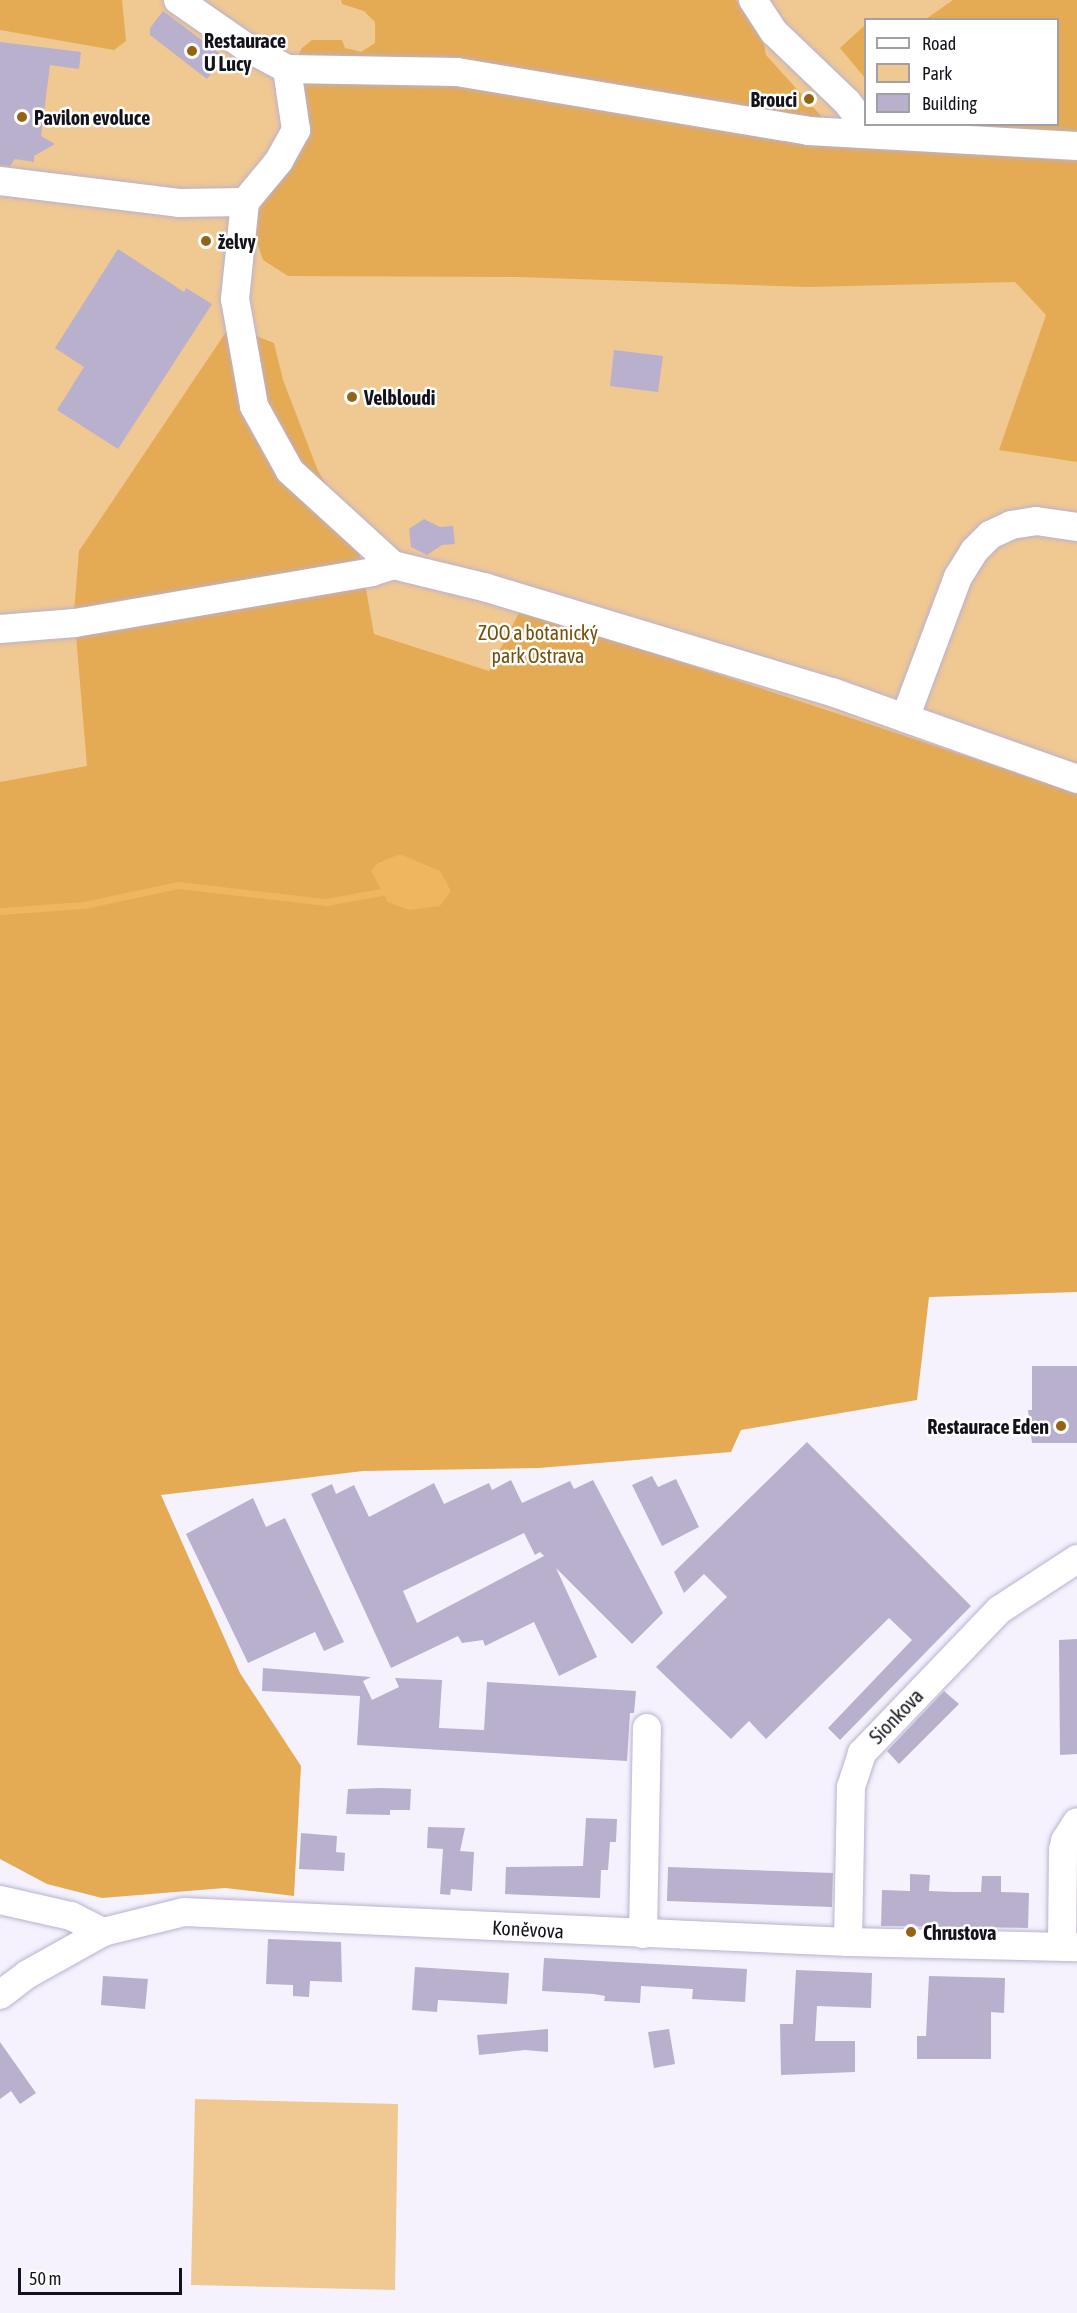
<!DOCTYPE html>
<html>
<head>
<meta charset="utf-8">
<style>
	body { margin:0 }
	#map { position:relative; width:1077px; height:2313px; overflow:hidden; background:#f5f2fe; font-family:"Asap Condensed",sans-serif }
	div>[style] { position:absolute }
	.green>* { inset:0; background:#f0c892 }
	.forest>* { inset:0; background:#e5aa54 }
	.water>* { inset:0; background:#f0b55f }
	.stream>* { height:7px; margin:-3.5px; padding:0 3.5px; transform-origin:3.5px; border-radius:3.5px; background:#f0b55f }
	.building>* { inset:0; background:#b8b0cc }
	.roads { filter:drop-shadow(0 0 2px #bab2ce) drop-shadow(0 0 2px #bab2ce) }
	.minor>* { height:28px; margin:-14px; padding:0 14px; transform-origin:14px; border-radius:14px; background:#fff }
	.dots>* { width:16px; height:16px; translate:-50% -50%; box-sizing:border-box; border:3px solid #fff; border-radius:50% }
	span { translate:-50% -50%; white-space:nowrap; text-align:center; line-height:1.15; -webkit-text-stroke:5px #fff; paint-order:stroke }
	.poi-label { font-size:20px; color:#14121b; font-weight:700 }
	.left { translate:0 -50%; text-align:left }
	.right { translate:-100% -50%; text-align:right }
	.park-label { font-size:20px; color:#754e0a }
	.street-label { font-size:20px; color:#14121b }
	.legend { position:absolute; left:864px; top:18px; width:195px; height:108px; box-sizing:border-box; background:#fff; border:2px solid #a1a0a4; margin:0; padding:8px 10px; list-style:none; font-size:18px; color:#14121b }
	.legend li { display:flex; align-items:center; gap:12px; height:30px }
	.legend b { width:30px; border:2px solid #a1a0a4 }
	.scale { position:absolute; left:18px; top:2268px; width:164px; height:27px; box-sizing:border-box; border:3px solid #14121b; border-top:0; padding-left:8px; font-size:18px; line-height:21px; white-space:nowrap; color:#14121b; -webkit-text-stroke:4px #fff; paint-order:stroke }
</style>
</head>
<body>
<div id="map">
	<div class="green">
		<div style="clip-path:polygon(evenodd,0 0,1077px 0,1077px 1162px,0 1374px,0 0,866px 20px,1058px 20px,1058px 124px,866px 124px,866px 20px)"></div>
		<div style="clip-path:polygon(195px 2099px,398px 2104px,395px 2290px,191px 2285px)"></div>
	</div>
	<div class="forest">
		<div style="clip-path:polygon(0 0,122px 0,126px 41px,114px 50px,0 30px)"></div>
		<div style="clip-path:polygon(341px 0,736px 0,763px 38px,766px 55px,822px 117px,900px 125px,1058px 124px,1058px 20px,926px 19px,953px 0,1077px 0,1077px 462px,999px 450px,1046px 315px,1015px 282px,808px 287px,518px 277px,288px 276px,263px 260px,250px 221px,264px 191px,293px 161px,296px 59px,302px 48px,312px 40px,342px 40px,345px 48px,361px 52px,375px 43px,375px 22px,364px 11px,342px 4px)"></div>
		<div style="clip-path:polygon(865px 25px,865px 78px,840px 48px)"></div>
		<div style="clip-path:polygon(230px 326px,274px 343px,283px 380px,318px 471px,356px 533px,374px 634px,489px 671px,521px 609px,996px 766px,1054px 777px,1077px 788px,1077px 1292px,929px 1297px,917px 1400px,741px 1430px,731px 1452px,539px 1468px,363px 1471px,161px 1495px,240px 1673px,301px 1766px,294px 1896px,225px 1888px,102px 1898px,47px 1884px,0 1859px,0 782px,87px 766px,74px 612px,79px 551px)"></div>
	</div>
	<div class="water">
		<div style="clip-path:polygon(400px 854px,440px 871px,451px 891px,440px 906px,409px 910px,388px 902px,371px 871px,378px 863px)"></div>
	</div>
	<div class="stream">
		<div style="left:0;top:911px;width:84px;rotate:-4.1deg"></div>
		<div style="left:84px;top:905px;width:96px;rotate:-12deg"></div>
		<div style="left:178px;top:885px;width:149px;rotate:6.6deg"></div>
		<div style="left:326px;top:902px;width:56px;rotate:-10.3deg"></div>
	</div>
	<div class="building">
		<div style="clip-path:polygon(163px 11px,224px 57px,207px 79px,150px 35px,150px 28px)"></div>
		<div style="clip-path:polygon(0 42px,81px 52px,79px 69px,50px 65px,41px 136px,55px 144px,34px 156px,34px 162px,15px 159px,10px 166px,0 165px)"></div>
		<div style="clip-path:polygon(118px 249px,184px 292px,186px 288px,212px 304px,118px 449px,57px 410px,84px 367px,55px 348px)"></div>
		<div style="clip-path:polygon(614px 350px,663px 356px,658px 392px,610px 386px)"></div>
		<div style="clip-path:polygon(424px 519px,440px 527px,453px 526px,455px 544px,442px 545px,427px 555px,411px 547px,409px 529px)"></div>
		<div style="clip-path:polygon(1032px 1366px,1077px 1366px,1077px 1443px,1032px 1443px,1028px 1410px,1032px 1410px)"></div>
		<div style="clip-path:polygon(807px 1442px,971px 1606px,840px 1740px,828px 1728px,912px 1640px,889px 1618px,766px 1739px,749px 1721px,731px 1739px,656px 1667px,727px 1597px,704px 1574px,684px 1593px,674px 1572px)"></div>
		<div style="clip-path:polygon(652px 1476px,658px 1487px,676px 1479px,699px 1527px,662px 1546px,632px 1485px)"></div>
		<div style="clip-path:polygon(evenodd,511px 1480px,522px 1503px,570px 1481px,574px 1489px,593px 1480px,663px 1613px,632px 1644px,556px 1568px,597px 1657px,559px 1676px,534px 1622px,485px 1646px,483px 1640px,462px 1643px,458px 1636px,391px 1668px,311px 1494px,332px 1484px,336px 1494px,354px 1485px,369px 1517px,434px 1483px,444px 1504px,489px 1483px,492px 1490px,511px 1480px,524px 1533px,535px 1555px,540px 1552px,544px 1556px,417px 1623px,403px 1591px,524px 1533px)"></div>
		<div style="clip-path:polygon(253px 1498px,266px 1527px,285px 1518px,344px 1642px,324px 1651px,315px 1632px,248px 1663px,186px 1534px)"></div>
		<div style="clip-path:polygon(1077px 1639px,1077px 1754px,1060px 1755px,1059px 1640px)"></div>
		<div style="clip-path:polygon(263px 1668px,371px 1677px,363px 1681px,372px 1700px,399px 1687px,395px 1678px,442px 1680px,439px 1728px,484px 1730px,487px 1682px,636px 1691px,634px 1713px,630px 1713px,627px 1761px,357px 1745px,360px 1696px,262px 1691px)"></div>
		<div style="clip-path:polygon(944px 1691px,959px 1704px,899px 1764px,887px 1751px)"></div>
		<div style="clip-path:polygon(381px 1788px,411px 1789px,410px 1810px,390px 1810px,390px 1815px,346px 1814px,348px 1789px)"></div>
		<div style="clip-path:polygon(586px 1818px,617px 1819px,616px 1842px,610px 1842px,608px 1870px,601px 1870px,600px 1898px,505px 1894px,506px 1867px,583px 1866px)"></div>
		<div style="clip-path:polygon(428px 1827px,465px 1828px,460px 1851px,474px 1852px,472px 1891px,451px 1889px,450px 1895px,440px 1894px,443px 1849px,427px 1848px)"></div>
		<div style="clip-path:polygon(301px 1833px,337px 1836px,336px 1852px,345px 1853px,344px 1871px,299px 1869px)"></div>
		<div style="clip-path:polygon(668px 1867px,833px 1873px,832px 1907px,667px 1901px)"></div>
		<div style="clip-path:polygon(910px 1874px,930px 1875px,929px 1891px,954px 1892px,981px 1892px,982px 1876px,1001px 1876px,1001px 1892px,1029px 1893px,1028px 1928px,881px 1926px,882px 1890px,910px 1891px)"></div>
		<div style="clip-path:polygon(268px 1939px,341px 1942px,342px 1982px,310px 1981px,309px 1997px,293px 1996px,293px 1985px,266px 1984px)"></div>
		<div style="clip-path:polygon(544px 1958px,747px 1969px,745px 2002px,692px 1999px,693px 1989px,641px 1986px,640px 2003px,604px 2001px,605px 1996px,594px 1994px,542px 1991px)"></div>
		<div style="clip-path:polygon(415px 1967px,509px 1973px,507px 2004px,438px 2000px,437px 2012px,412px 2010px)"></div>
		<div style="clip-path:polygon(796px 1970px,872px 1973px,871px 2008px,817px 2006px,815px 2041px,855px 2041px,855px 2072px,781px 2075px,780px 2024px,793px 2024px)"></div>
		<div style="clip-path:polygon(103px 1976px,148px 1979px,145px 2009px,101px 2005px)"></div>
		<div style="clip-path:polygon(929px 1976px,1005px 1978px,1004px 2013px,991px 2012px,991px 2059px,917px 2059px,917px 2036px,926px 2036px)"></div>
		<div style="clip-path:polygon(548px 2029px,548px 2052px,525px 2050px,479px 2055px,477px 2035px)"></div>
		<div style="clip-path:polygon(669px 2029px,675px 2064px,654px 2068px,648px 2032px)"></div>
		<div style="clip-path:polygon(0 2042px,36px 2093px,20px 2104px,11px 2091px,0 2099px)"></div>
	</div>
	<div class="roads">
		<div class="minor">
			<div style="left:178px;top:0;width:83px;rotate:34.7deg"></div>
			<div style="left:246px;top:47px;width:47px;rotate:28.2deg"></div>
			<div style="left:287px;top:69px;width:62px;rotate:81.6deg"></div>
			<div style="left:296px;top:130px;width:35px;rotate:119deg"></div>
			<div style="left:279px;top:161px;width:53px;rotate:129.7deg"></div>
			<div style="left:245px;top:202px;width:98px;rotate:95.9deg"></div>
			<div style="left:235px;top:299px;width:109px;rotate:79.9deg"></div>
			<div style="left:254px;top:406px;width:74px;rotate:61deg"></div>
			<div style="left:290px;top:471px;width:139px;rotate:42.4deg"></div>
			<div style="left:393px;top:565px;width:97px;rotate:13.7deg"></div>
			<div style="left:487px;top:588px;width:360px;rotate:16.8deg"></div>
			<div style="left:832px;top:692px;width:77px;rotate:19.6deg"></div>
			<div style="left:905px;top:718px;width:151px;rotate:-69.4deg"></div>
			<div style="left:958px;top:577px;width:31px;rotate:-58deg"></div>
			<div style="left:974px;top:551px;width:23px;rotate:-45deg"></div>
			<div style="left:990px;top:535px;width:23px;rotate:-25deg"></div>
			<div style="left:1011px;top:525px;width:25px;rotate:-9deg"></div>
			<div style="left:1036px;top:521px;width:41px;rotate:8.3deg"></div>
			<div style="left:753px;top:0;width:38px;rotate:57deg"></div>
			<div style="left:774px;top:32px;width:101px;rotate:43.8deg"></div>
			<div style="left:847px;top:102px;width:39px;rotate:53deg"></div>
			<div style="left:287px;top:69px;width:170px;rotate:1deg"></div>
			<div style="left:457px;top:72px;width:357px;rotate:9.5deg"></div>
			<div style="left:809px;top:131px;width:268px;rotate:3.2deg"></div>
			<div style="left:0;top:181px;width:180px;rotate:7deg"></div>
			<div style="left:179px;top:203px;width:66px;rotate:-0.9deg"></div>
			<div style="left:0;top:629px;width:75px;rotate:-4.6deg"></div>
			<div style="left:75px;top:623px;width:301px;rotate:-9.7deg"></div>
			<div style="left:372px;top:572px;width:22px;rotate:-18deg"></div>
			<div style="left:905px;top:718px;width:182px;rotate:19.5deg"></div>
			<div style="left:0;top:1900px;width:73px;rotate:12.7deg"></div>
			<div style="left:71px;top:1916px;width:36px;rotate:27deg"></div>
			<div style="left:643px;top:1934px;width:206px;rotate:-88.9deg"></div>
			<div style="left:848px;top:1942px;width:155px;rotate:-88.9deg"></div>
			<div style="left:851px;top:1787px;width:36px;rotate:-72deg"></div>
			<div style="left:862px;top:1753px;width:198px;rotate:-46.2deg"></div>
			<div style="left:999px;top:1610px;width:93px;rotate:-33.2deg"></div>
			<div style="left:1062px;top:1946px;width:96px;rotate:-89.4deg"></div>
			<div style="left:1063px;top:1850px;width:9px;rotate:-77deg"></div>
			<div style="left:1065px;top:1841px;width:22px;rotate:-58deg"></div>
			<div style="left:0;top:1995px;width:35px;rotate:-37deg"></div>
			<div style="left:28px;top:1974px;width:86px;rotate:-29.2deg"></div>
			<div style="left:103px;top:1932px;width:83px;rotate:-13.9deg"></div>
			<div style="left:184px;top:1912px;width:665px;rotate:2.59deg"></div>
			<div style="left:848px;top:1942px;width:229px;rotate:1.3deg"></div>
		</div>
	</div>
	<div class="dots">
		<div style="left:192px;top:51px;background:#946413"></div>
		<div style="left:809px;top:99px;background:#946413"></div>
		<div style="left:22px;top:117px;background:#946413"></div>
		<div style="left:206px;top:241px;background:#946413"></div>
		<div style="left:352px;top:397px;background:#946413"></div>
		<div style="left:1061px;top:1426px;background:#946413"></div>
		<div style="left:911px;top:1932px;background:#946413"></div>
	</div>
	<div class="poi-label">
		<span class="left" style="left:204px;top:52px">Restaurace<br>U Lucy</span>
		<span class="right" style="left:797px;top:99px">Brouci</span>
		<span class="left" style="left:34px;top:117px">Pavilon evoluce</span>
		<span class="left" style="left:218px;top:241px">želvy</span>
		<span class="left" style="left:364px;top:397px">Velbloudi</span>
		<span class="right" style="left:1049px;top:1426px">Restaurace Eden</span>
		<span class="left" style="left:923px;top:1932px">Chrustova</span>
	</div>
	<div class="park-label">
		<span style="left:538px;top:644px">ZOO a botanický<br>park Ostrava</span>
	</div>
	<div class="street-label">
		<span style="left:896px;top:1716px;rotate:-46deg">Sionkova</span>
		<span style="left:528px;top:1929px;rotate:3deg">Koněvova</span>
	</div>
	<ul class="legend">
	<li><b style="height:8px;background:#fff"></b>Road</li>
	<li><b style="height:16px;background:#f0c892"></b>Park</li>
	<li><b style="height:16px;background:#b8b0cc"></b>Building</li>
	</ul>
	<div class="scale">50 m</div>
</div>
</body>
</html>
